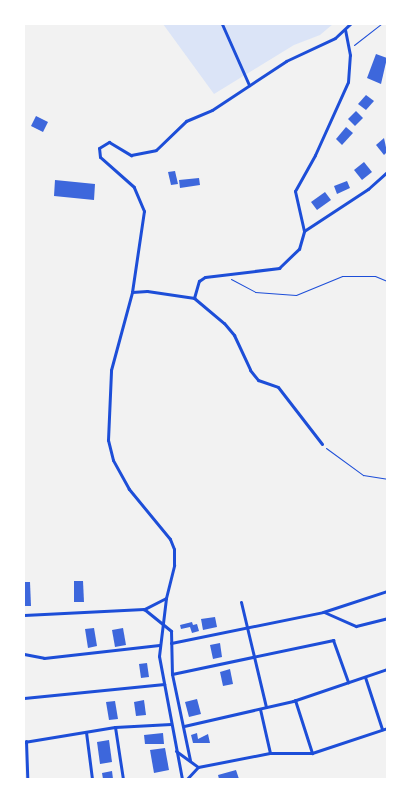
<!DOCTYPE html>
<html>
<head>
<meta charset="utf-8">
<style>
	body { margin:0 }
	#map { position:relative; width:411px; height:803px; overflow:hidden; background:#f2f2f2; font-family:"PT Sans",sans-serif }
	div>[style] { position:absolute }
	.green>* { inset:0; background:#dbe4f7 }
	.building>* { inset:0; background:#3d67dc }
	.path>* { height:1px; margin:-0.5px; padding:0 0.5px; transform-origin:0.5px; border-radius:0.5px; background:#1d4ed8 }
	.minor>* { height:3px; margin:-1.5px; padding:0 1.5px; transform-origin:1.5px; border-radius:1.5px; background:#1d4ed8 }
	span { translate:-50% -50%; white-space:nowrap; text-align:center; line-height:1.15; -webkit-text-stroke:4.5px #fff; paint-order:stroke }
	.frame { position:absolute; inset:0; border:25px solid #fff; pointer-events:none }
</style>
</head>
<body>
<div id="map">
	<div class="green">
		<div style="clip-path:polygon(163px 24px,333px 24px,320px 35px,294px 45px,214px 94px)"></div>
	</div>
	<div class="building">
		<div style="clip-path:polygon(376px 54px,387px 58px,381px 84px,367px 78px)"></div>
		<div style="clip-path:polygon(366px 95px,374px 101px,366px 110px,358px 104px)"></div>
		<div style="clip-path:polygon(356px 111px,363px 118px,355px 126px,348px 119px)"></div>
		<div style="clip-path:polygon(36px 116px,48px 122px,43px 132px,31px 126px)"></div>
		<div style="clip-path:polygon(346px 127px,353px 133px,342px 145px,336px 139px)"></div>
		<div style="clip-path:polygon(384px 138px,387px 152px,384px 155px,376px 145px)"></div>
		<div style="clip-path:polygon(364px 162px,372px 172px,362px 180px,354px 170px)"></div>
		<div style="clip-path:polygon(175px 171px,178px 184px,171px 185px,168px 172px)"></div>
		<div style="clip-path:polygon(199px 178px,200px 185px,180px 188px,179px 180px)"></div>
		<div style="clip-path:polygon(55px 180px,95px 184px,94px 200px,54px 196px)"></div>
		<div style="clip-path:polygon(347px 181px,350px 188px,337px 194px,334px 186px)"></div>
		<div style="clip-path:polygon(325px 192px,331px 200px,317px 210px,311px 202px)"></div>
		<div style="clip-path:polygon(74px 581px,83px 581px,84px 602px,74px 602px)"></div>
		<div style="clip-path:polygon(24px 582px,30px 582px,31px 606px,24px 606px)"></div>
		<div style="clip-path:polygon(215px 617px,217px 627px,203px 630px,201px 619px)"></div>
		<div style="clip-path:polygon(192px 622px,193px 625px,197px 624px,199px 631px,192px 633px,190px 627px,181px 629px,180px 625px)"></div>
		<div style="clip-path:polygon(94px 628px,97px 646px,88px 648px,85px 629px)"></div>
		<div style="clip-path:polygon(123px 628px,126px 645px,115px 647px,112px 630px)"></div>
		<div style="clip-path:polygon(220px 643px,222px 657px,213px 659px,210px 645px)"></div>
		<div style="clip-path:polygon(147px 663px,149px 677px,141px 678px,139px 664px)"></div>
		<div style="clip-path:polygon(230px 669px,233px 684px,223px 686px,220px 672px)"></div>
		<div style="clip-path:polygon(197px 699px,201px 714px,189px 717px,185px 702px)"></div>
		<div style="clip-path:polygon(144px 700px,146px 715px,136px 716px,134px 702px)"></div>
		<div style="clip-path:polygon(115px 701px,118px 719px,109px 720px,106px 702px)"></div>
		<div style="clip-path:polygon(163px 733px,164px 744px,145px 744px,144px 735px)"></div>
		<div style="clip-path:polygon(197px 733px,198px 739px,208px 734px,210px 743px,193px 743px,191px 735px)"></div>
		<div style="clip-path:polygon(109px 740px,112px 762px,100px 764px,97px 742px)"></div>
		<div style="clip-path:polygon(165px 748px,169px 770px,154px 773px,150px 750px)"></div>
		<div style="clip-path:polygon(236px 770px,239px 779px,219px 779px,218px 775px)"></div>
		<div style="clip-path:polygon(112px 771px,113px 779px,103px 779px,102px 773px)"></div>
	</div>
	<div class="path">
		<div style="left:354px;top:45px;width:34px;rotate:-38deg"></div>
		<div style="left:231px;top:279px;width:27px;rotate:28deg"></div>
		<div style="left:255px;top:292px;width:41px;rotate:4.2deg"></div>
		<div style="left:296px;top:295px;width:50px;rotate:-22.4deg"></div>
		<div style="left:342px;top:276px;width:33px"></div>
		<div style="left:375px;top:276px;width:13px;rotate:23deg"></div>
		<div style="left:326px;top:448px;width:46px;rotate:36.1deg"></div>
		<div style="left:363px;top:475px;width:24px;rotate:9deg"></div>
	</div>
	<div class="minor">
		<div style="left:222px;top:24px;width:67px;rotate:66.1deg"></div>
		<div style="left:304px;top:231px;width:77px;rotate:-33.3deg"></div>
		<div style="left:368px;top:189px;width:25px;rotate:-42deg"></div>
		<div style="left:132px;top:292px;width:15px;rotate:-4deg"></div>
		<div style="left:147px;top:291px;width:48px;rotate:8.5deg"></div>
		<div style="left:194px;top:298px;width:39px;rotate:40deg"></div>
		<div style="left:224px;top:323px;width:16px;rotate:50deg"></div>
		<div style="left:234px;top:335px;width:38px;rotate:65deg"></div>
		<div style="left:250px;top:370px;width:13px;rotate:51deg"></div>
		<div style="left:258px;top:380px;width:21px;rotate:19deg"></div>
		<div style="left:278px;top:387px;width:72px;rotate:52.3deg"></div>
		<div style="left:194px;top:298px;width:18px;rotate:-74deg"></div>
		<div style="left:199px;top:281px;width:7px;rotate:-34deg"></div>
		<div style="left:205px;top:277px;width:75px;rotate:-6.9deg"></div>
		<div style="left:279px;top:268px;width:28px;rotate:-44deg"></div>
		<div style="left:299px;top:249px;width:19px;rotate:-74deg"></div>
		<div style="left:304px;top:231px;width:41px;rotate:-102.7deg"></div>
		<div style="left:295px;top:191px;width:41px;rotate:-60.9deg"></div>
		<div style="left:315px;top:155px;width:80px;rotate:-65.7deg"></div>
		<div style="left:348px;top:82px;width:27px;rotate:-86deg"></div>
		<div style="left:350px;top:55px;width:25px;rotate:-101deg"></div>
		<div style="left:166px;top:598px;width:25px;rotate:153deg"></div>
		<div style="left:144px;top:609px;width:35px;rotate:39deg"></div>
		<div style="left:171px;top:631px;width:43px;rotate:88.7deg"></div>
		<div style="left:172px;top:674px;width:88px;rotate:78.2deg"></div>
		<div style="left:241px;top:602px;width:108px;rotate:76.6deg"></div>
		<div style="left:324px;top:612px;width:35px;rotate:24deg"></div>
		<div style="left:356px;top:626px;width:32px;rotate:-14deg"></div>
		<div style="left:24px;top:615px;width:120px;rotate:-2.9deg"></div>
		<div style="left:171px;top:643px;width:155px;rotate:-11.5deg"></div>
		<div style="left:323px;top:612px;width:67px;rotate:-18.2deg"></div>
		<div style="left:24px;top:654px;width:20px;rotate:11deg"></div>
		<div style="left:44px;top:658px;width:116px;rotate:-6.4deg"></div>
		<div style="left:172px;top:674px;width:165px;rotate:-11.9deg"></div>
		<div style="left:333px;top:640px;width:45px;rotate:70.3deg"></div>
		<div style="left:365px;top:677px;width:55px;rotate:71.9deg"></div>
		<div style="left:24px;top:698px;width:141px;rotate:-5.7deg"></div>
		<div style="left:295px;top:700px;width:56px;rotate:72.2deg"></div>
		<div style="left:260px;top:709px;width:45px;rotate:77.2deg"></div>
		<div style="left:184px;top:726px;width:112px;rotate:-12.9deg"></div>
		<div style="left:293px;top:701px;width:99px;rotate:-18.8deg"></div>
		<div style="left:115px;top:727px;width:53px;rotate:81.3deg"></div>
		<div style="left:86px;top:732px;width:47px;rotate:82.7deg"></div>
		<div style="left:26px;top:741px;width:38px;rotate:88deg"></div>
		<div style="left:24px;top:742px;width:92px;rotate:-9.4deg"></div>
		<div style="left:115px;top:727px;width:56px;rotate:-3.1deg"></div>
		<div style="left:176px;top:751px;width:27px;rotate:36deg"></div>
		<div style="left:198px;top:767px;width:16px;rotate:133deg"></div>
		<div style="left:198px;top:767px;width:73px;rotate:-11deg"></div>
		<div style="left:270px;top:753px;width:42px"></div>
		<div style="left:312px;top:753px;width:79px;rotate:-18.4deg"></div>
		<div style="left:182px;top:779px;width:125px;rotate:-100.6deg"></div>
		<div style="left:159px;top:656px;width:58px;rotate:-83.1deg"></div>
		<div style="left:166px;top:598px;width:34px;rotate:-76deg"></div>
		<div style="left:174px;top:565px;width:16px;rotate:-90deg"></div>
		<div style="left:174px;top:549px;width:11px;rotate:-112deg"></div>
		<div style="left:170px;top:539px;width:65px;rotate:-129.4deg"></div>
		<div style="left:129px;top:489px;width:33px;rotate:-119deg"></div>
		<div style="left:113px;top:460px;width:21px;rotate:-104deg"></div>
		<div style="left:108px;top:440px;width:70px;rotate:-87.5deg"></div>
		<div style="left:111px;top:370px;width:81px;rotate:-74.9deg"></div>
		<div style="left:132px;top:292px;width:82px;rotate:-81.6deg"></div>
		<div style="left:144px;top:211px;width:26px;rotate:-113deg"></div>
		<div style="left:134px;top:187px;width:45px;rotate:-138.6deg"></div>
		<div style="left:100px;top:157px;width:9px;rotate:-96deg"></div>
		<div style="left:99px;top:148px;width:12px;rotate:-31deg"></div>
		<div style="left:109px;top:142px;width:26px;rotate:31deg"></div>
		<div style="left:131px;top:155px;width:25px;rotate:-11deg"></div>
		<div style="left:156px;top:150px;width:42px;rotate:-44deg"></div>
		<div style="left:186px;top:121px;width:28px;rotate:-23deg"></div>
		<div style="left:212px;top:110px;width:89px;rotate:-33.5deg"></div>
		<div style="left:286px;top:61px;width:54px;rotate:-25.1deg"></div>
		<div style="left:335px;top:38px;width:21px;rotate:-43deg"></div>
	</div>
	<div class="frame"></div>
</div>
</body>
</html>
